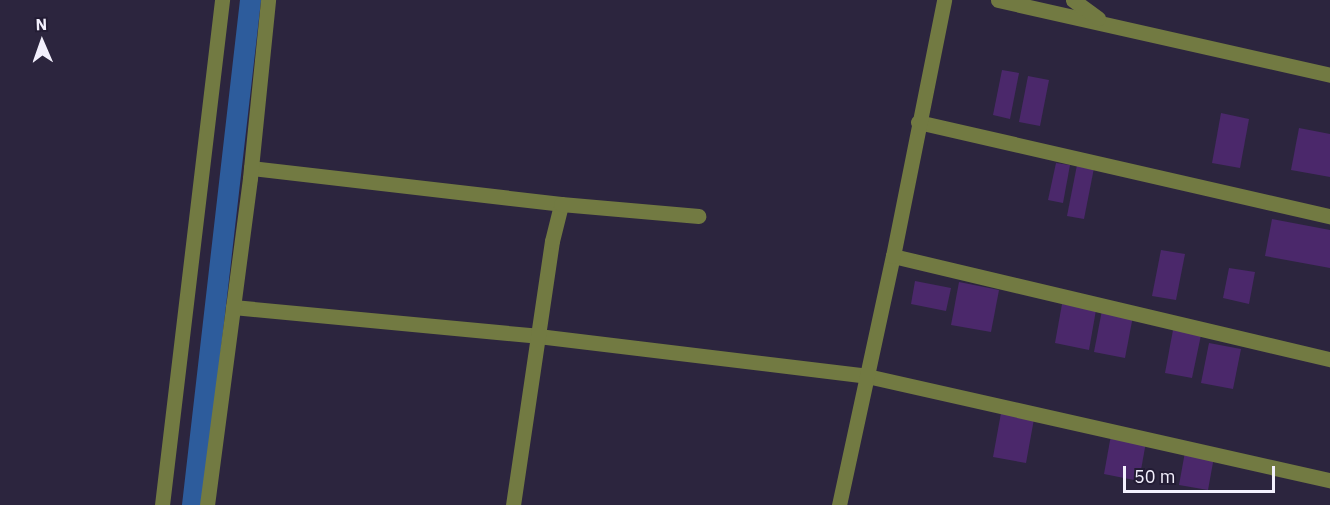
<!DOCTYPE html>
<html>
<head>
<meta charset="utf-8">
<style>
	body { margin:0 }
	#map { position:relative; width:1330px; height:505px; overflow:hidden; background:#2c253e; font-family:"IBM Plex Sans",sans-serif }
	div>[style] { position:absolute }
	.canal>* { height:21px; margin:-10.5px; padding:0 10.5px; transform-origin:10.5px; border-radius:10.5px; background:#2d5c9c }
	.building>* { inset:0; background:#4b286b }
	.minor>* { height:15px; margin:-7.5px; padding:0 7.5px; transform-origin:7.5px; border-radius:7.5px; background:#727a42 }
	span { translate:-50% -50%; white-space:nowrap; text-align:center; line-height:1.15; -webkit-text-stroke:6px #231c34; paint-order:stroke }
	.north { position:absolute; left:12px; top:12px; width:60px; height:60px; -webkit-text-stroke:4px #231c34; paint-order:stroke; rotate:358deg; font-size:16px; font-weight:700; line-height:24px; text-align:center; color:#f3f0fd }
	.north::after { content:''; display:block; margin:auto; width:21px; height:27px; background:#f3f0fd; clip-path:polygon(50% 0,100% 100%,50% 72%,0 100%) }
	.scale { position:absolute; left:1123px; top:466px; width:152px; height:27px; box-sizing:border-box; border:3px solid #f3f0fd; border-top:0; padding-left:8px; font-size:18px; line-height:21px; white-space:nowrap; color:#f3f0fd; -webkit-text-stroke:4px #231c34; paint-order:stroke }
</style>
</head>
<body>
<div id="map">
	<div class="canal">
		<div style="left:192px;top:505px;width:508px;rotate:-83.45deg"></div>
	</div>
	<div class="building">
		<div style="clip-path:polygon(1002px 70px,1019px 73px,1010px 119px,993px 115px)"></div>
		<div style="clip-path:polygon(1028px 76px,1049px 80px,1040px 126px,1019px 122px)"></div>
		<div style="clip-path:polygon(1221px 113px,1249px 119px,1240px 168px,1212px 163px)"></div>
		<div style="clip-path:polygon(1299px 128px,1330px 134px,1330px 177px,1291px 170px)"></div>
		<div style="clip-path:polygon(1056px 163px,1070px 165px,1063px 203px,1048px 200px)"></div>
		<div style="clip-path:polygon(1077px 165px,1094px 168px,1084px 219px,1067px 216px)"></div>
		<div style="clip-path:polygon(1272px 219px,1330px 230px,1330px 268px,1265px 256px)"></div>
		<div style="clip-path:polygon(1161px 250px,1185px 254px,1176px 300px,1152px 296px)"></div>
		<div style="clip-path:polygon(1229px 268px,1255px 272px,1249px 304px,1223px 298px)"></div>
		<div style="clip-path:polygon(915px 281px,951px 288px,946px 311px,911px 304px)"></div>
		<div style="clip-path:polygon(959px 282px,999px 290px,991px 332px,951px 325px)"></div>
		<div style="clip-path:polygon(1062px 304px,1096px 310px,1089px 350px,1055px 343px)"></div>
		<div style="clip-path:polygon(1102px 310px,1133px 316px,1125px 358px,1094px 352px)"></div>
		<div style="clip-path:polygon(1173px 330px,1201px 335px,1192px 378px,1165px 373px)"></div>
		<div style="clip-path:polygon(1209px 343px,1241px 349px,1233px 389px,1201px 383px)"></div>
		<div style="clip-path:polygon(1001px 413px,1034px 419px,1026px 463px,993px 457px)"></div>
		<div style="clip-path:polygon(1111px 435px,1146px 442px,1139px 481px,1104px 474px)"></div>
		<div style="clip-path:polygon(1185px 452px,1214px 457px,1208px 490px,1179px 485px)"></div>
	</div>
	<div class="minor">
		<div style="left:998px;top:0;width:340px;rotate:12.7deg"></div>
		<div style="left:1073px;top:0;width:31px;rotate:36deg"></div>
		<div style="left:918px;top:122px;width:423px;rotate:12.9deg"></div>
		<div style="left:251px;top:168px;width:312px;rotate:6.6deg"></div>
		<div style="left:893px;top:256px;width:449px;rotate:13.3deg"></div>
		<div style="left:233px;top:307px;width:306px;rotate:5.4deg"></div>
		<div style="left:538px;top:336px;width:331px;rotate:6.9deg"></div>
		<div style="left:867px;top:376px;width:475px;rotate:12.7deg"></div>
		<div style="left:162px;top:505px;width:509px;rotate:-83.22deg"></div>
		<div style="left:207px;top:505px;width:330px;rotate:-82.5deg"></div>
		<div style="left:250px;top:178px;width:179px;rotate:-84.2deg"></div>
		<div style="left:513px;top:505px;width:267px;rotate:-81.6deg"></div>
		<div style="left:552px;top:241px;width:38px;rotate:-76deg"></div>
		<div style="left:561px;top:204px;width:138px;rotate:5deg"></div>
		<div style="left:839px;top:505px;width:255px;rotate:-77.8deg"></div>
		<div style="left:893px;top:256px;width:261px;rotate:-78.7deg"></div>
	</div>
	<div class="north">N</div>
	<div class="scale">50 m</div>
</div>
</body>
</html>
